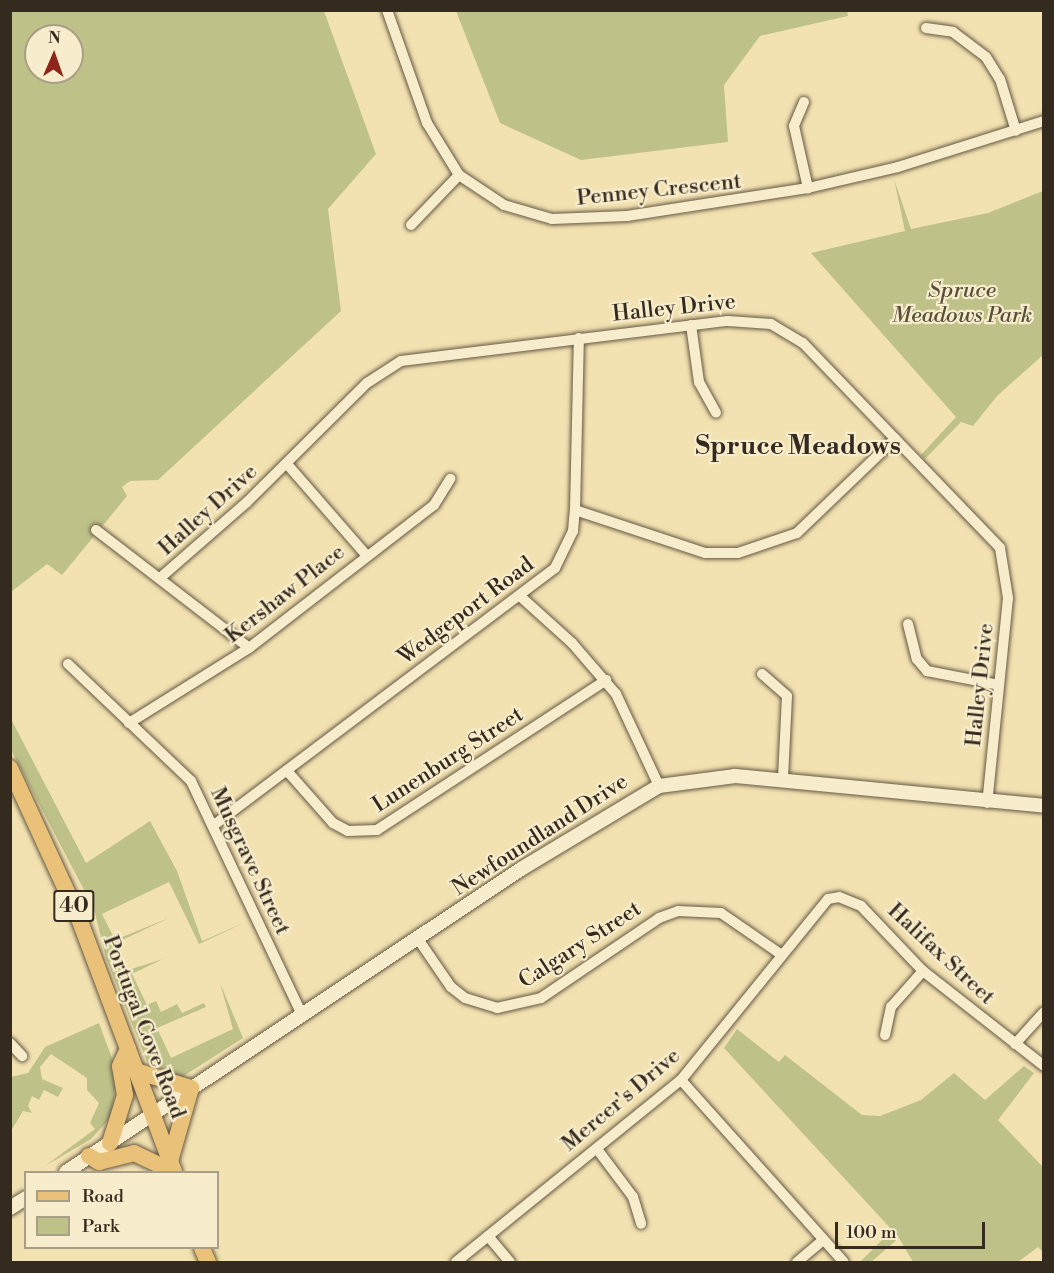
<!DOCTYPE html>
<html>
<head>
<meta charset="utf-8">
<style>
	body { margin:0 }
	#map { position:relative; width:1054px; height:1273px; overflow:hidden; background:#f3e2b1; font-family:"Libre Bodoni",serif }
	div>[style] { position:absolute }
	.green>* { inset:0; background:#bec289 }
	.roads { filter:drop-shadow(0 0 2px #645843) drop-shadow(0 0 2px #645843) }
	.minor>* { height:10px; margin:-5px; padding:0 5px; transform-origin:5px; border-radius:5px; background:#f7eccc }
	.tertiary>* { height:14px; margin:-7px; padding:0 7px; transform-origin:7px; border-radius:7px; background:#f7eccc }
	.primary>* { height:16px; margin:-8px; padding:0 8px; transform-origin:8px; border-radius:8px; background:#eac178 }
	span { translate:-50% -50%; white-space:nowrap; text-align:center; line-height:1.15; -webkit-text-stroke:4.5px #f7eccc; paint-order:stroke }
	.shield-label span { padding:2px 4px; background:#f7eccc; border:2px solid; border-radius:4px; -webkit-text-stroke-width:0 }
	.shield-label { font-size:21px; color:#352a1e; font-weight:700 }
	.street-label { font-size:22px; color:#352a1e }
	.park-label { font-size:22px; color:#575039; font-style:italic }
	.quarter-label { font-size:26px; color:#352a1e; font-weight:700 }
	.frame { position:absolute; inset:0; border:12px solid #352a1e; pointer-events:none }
	.legend { position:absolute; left:24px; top:1171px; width:195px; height:78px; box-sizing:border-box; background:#f7eccc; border:2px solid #a99e86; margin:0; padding:8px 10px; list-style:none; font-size:18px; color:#352a1e }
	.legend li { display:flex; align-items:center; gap:12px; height:30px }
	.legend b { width:30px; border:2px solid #a99e86 }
	.north { position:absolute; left:24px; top:24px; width:60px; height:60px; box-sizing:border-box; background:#f7eccc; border:2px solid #a99e86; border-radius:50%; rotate:2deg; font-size:16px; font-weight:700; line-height:24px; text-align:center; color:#352a1e }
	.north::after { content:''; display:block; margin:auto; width:21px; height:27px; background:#8f2418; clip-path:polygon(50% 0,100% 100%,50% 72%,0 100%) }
	.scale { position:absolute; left:835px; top:1222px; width:150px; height:27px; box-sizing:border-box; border:3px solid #352a1e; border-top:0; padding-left:8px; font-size:18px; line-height:21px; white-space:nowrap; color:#352a1e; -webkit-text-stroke:4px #f7eccc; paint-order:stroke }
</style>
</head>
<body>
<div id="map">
	<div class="green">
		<div style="clip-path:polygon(847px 10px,848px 16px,760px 36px,724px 85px,728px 142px,581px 160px,500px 123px,456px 11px)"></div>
		<div style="clip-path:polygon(evenodd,11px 11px,324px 11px,376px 154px,328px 209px,341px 311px,158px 480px,130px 481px,122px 487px,127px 496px,62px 575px,47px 564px,11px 592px,11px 11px,36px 36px,72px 36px,72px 72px,36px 72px,36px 36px)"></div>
		<div style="clip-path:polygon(894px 179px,911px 229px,988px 213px,1043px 191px,1043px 355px,997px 396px,973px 426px,961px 422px,925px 459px,921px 455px,956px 417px,811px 253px,905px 231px)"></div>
		<div style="clip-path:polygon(11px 719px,86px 863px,150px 821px,177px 871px,202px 941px,246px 922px,199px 944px,169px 882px,102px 914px,115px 940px,171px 917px,116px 943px,128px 970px,163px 959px,132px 974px,147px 1005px,156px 1001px,161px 1012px,177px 1004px,182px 1013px,204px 1003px,206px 1007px,157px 1028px,171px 1058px,233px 1029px,220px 983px,243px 1038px,182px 1077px,148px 1064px,106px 958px,94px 909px,11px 750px)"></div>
		<div style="clip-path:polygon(99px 1023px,117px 1072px,112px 1116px,91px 1139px,45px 1166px,95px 1129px,90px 1123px,99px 1103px,87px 1090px,87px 1078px,51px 1054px,40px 1067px,42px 1079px,63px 1088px,58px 1097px,44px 1090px,39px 1100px,32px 1096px,28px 1106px,32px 1113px,23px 1111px,11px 1131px,11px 1077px,28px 1073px,45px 1047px)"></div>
		<div style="clip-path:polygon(737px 1029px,779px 1062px,785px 1055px,862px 1115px,880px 1116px,921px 1100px,954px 1073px,985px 1100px,1024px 1066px,1034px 1073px,998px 1120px,1043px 1167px,1043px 1252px,1038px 1247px,1018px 1262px,913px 1262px,899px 1238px,871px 1262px,860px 1262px,892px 1230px,724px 1048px)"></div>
	</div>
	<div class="roads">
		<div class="minor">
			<div style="left:387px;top:10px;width:120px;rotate:70.5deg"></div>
			<div style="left:427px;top:123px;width:61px;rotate:58.4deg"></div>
			<div style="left:459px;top:175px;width:54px;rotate:33.7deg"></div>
			<div style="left:504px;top:205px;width:50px;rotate:16.3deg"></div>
			<div style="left:552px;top:219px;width:75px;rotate:-2.3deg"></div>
			<div style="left:627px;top:216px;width:183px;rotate:-8.8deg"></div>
			<div style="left:808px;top:188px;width:92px;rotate:-13.1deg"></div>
			<div style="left:898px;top:167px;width:153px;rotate:-17.5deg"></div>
			<div style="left:926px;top:28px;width:27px;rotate:8deg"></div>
			<div style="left:953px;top:32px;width:41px;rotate:37.1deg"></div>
			<div style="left:986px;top:57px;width:26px;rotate:58deg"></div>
			<div style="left:1000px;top:79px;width:54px;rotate:72.9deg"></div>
			<div style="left:804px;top:102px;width:26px;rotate:113deg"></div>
			<div style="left:794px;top:126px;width:64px;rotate:77.3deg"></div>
			<div style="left:411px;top:225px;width:69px;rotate:-46.2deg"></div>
			<div style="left:691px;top:325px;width:58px;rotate:82deg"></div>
			<div style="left:699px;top:382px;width:35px;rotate:61deg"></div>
			<div style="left:287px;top:464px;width:121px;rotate:49deg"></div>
			<div style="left:575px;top:510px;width:137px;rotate:18.3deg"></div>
			<div style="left:705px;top:553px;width:33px"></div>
			<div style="left:738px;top:553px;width:62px;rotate:-18.7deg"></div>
			<div style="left:797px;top:533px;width:136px;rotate:-43.8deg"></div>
			<div style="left:96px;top:530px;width:193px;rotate:37.6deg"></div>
			<div style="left:160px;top:578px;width:114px;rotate:-41.1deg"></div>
			<div style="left:246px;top:503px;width:170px;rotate:-44.8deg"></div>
			<div style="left:367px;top:383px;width:40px;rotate:-32.9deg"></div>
			<div style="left:401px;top:361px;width:329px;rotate:-7deg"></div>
			<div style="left:728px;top:321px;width:43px;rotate:4deg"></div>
			<div style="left:771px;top:324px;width:37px;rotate:31deg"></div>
			<div style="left:803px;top:343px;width:284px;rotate:46.1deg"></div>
			<div style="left:1000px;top:548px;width:51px;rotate:80.9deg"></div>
			<div style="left:1008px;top:598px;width:206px;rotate:95.8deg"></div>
			<div style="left:521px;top:597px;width:69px;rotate:42deg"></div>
			<div style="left:572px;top:643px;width:67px;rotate:49.2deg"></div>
			<div style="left:616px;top:694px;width:102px;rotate:64.9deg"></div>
			<div style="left:908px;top:624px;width:36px;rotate:76deg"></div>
			<div style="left:917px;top:659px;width:16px;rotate:50deg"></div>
			<div style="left:927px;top:671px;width:73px;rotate:11deg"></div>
			<div style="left:68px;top:664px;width:170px;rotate:43.6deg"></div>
			<div style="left:191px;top:781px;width:257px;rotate:64.6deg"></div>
			<div style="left:762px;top:674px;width:33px;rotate:41deg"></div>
			<div style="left:787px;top:696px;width:83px;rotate:92.8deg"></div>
			<div style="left:129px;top:723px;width:142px;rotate:-32deg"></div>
			<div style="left:249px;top:648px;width:234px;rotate:-37.7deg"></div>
			<div style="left:434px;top:505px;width:31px;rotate:-58deg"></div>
			<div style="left:288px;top:772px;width:68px;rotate:48.6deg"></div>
			<div style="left:333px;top:823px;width:17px;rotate:28deg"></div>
			<div style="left:348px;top:831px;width:29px;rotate:-2deg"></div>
			<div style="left:377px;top:830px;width:274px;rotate:-33.2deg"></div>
			<div style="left:214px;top:825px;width:427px;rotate:-37deg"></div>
			<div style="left:555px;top:568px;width:41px;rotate:-64.1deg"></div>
			<div style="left:573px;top:531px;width:21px;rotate:-85deg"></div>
			<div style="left:575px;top:510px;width:172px;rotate:-88.7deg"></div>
			<div style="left:418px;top:939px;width:58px;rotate:55.5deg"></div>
			<div style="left:451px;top:987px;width:18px;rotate:38deg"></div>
			<div style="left:465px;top:998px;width:34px;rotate:17deg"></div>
			<div style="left:497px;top:1008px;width:45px;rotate:-12.8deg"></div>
			<div style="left:541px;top:998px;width:143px;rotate:-34.1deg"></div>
			<div style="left:659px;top:918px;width:20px;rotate:-20deg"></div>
			<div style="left:678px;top:911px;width:43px;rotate:2.7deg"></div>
			<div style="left:721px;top:913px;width:70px;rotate:34.6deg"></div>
			<div style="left:885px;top:1035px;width:29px;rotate:-78deg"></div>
			<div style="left:891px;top:1007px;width:48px;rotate:-48.4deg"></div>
			<div style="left:10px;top:1043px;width:18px;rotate:47deg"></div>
			<div style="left:1015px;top:1044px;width:43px;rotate:-47.8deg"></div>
			<div style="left:681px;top:1080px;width:244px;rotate:48.2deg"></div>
			<div style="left:597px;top:1149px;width:60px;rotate:53.1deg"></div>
			<div style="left:633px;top:1197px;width:28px;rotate:73deg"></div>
			<div style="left:488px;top:1236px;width:34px;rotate:50deg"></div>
			<div style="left:456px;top:1262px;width:289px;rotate:-39deg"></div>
			<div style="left:681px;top:1080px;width:233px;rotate:-50.9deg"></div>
			<div style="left:828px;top:899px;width:11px;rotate:-10deg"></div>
			<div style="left:839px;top:897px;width:24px;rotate:22deg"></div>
			<div style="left:861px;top:906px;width:90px;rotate:46.4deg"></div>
			<div style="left:923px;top:971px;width:154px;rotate:38.1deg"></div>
			<div style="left:797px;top:1262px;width:34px;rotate:-40deg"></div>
		</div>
		<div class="tertiary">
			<div style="left:66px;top:1172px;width:547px;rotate:-33.66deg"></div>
			<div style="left:521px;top:869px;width:161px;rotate:-31deg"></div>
			<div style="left:659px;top:786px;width:77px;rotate:-7.5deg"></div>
			<div style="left:735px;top:776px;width:310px;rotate:5.5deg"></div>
			<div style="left:10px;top:1208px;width:19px;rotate:-32deg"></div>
		</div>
		<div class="primary">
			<div style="left:10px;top:768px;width:163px;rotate:65.3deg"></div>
			<div style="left:78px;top:916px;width:273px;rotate:69.4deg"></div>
			<div style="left:136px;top:1071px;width:58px;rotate:17.2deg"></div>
			<div style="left:191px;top:1088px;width:76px;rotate:106deg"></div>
			<div style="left:110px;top:1143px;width:50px;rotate:-72.6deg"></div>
			<div style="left:125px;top:1095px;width:29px;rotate:-100deg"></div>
			<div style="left:120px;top:1066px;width:19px;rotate:-65deg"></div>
			<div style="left:89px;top:1156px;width:12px;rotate:31deg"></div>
			<div style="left:99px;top:1162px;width:36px;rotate:-14deg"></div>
			<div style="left:134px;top:1153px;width:44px;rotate:25.4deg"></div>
			<div style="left:202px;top:1248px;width:15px;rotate:67deg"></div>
		</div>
	</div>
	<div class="shield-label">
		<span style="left:74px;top:906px">40</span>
	</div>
	<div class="street-label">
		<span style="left:659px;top:190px;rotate:-6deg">Penney Crescent</span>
		<span style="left:674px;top:308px;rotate:-6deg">Halley Drive</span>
		<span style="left:208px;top:510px;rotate:-42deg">Halley Drive</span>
		<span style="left:285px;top:594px;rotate:-38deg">Kershaw Place</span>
		<span style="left:466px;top:611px;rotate:-37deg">Wedgeport Road</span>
		<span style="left:980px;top:685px;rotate:-84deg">Halley Drive</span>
		<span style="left:448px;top:760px;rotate:-33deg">Lunenburg Street</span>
		<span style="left:540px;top:835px;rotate:-33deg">Newfoundland Drive</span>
		<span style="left:250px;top:861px;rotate:65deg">Musgrave Street</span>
		<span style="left:580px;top:945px;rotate:-33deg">Calgary Street</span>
		<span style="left:941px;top:954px;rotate:43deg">Halifax Street</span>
		<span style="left:144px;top:1027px;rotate:69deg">Portugal Cove Road</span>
		<span style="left:621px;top:1100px;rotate:-40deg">Mercer's Drive</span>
	</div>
	<div class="park-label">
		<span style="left:962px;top:303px">Spruce<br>Meadows Park</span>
	</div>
	<div class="quarter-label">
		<span style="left:798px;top:447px">Spruce Meadows</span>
	</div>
	<div class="frame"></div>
	<ul class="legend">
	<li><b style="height:8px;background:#eac178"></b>Road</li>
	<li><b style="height:16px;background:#bec289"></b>Park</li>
	</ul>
	<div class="north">N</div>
	<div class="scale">100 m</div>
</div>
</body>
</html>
